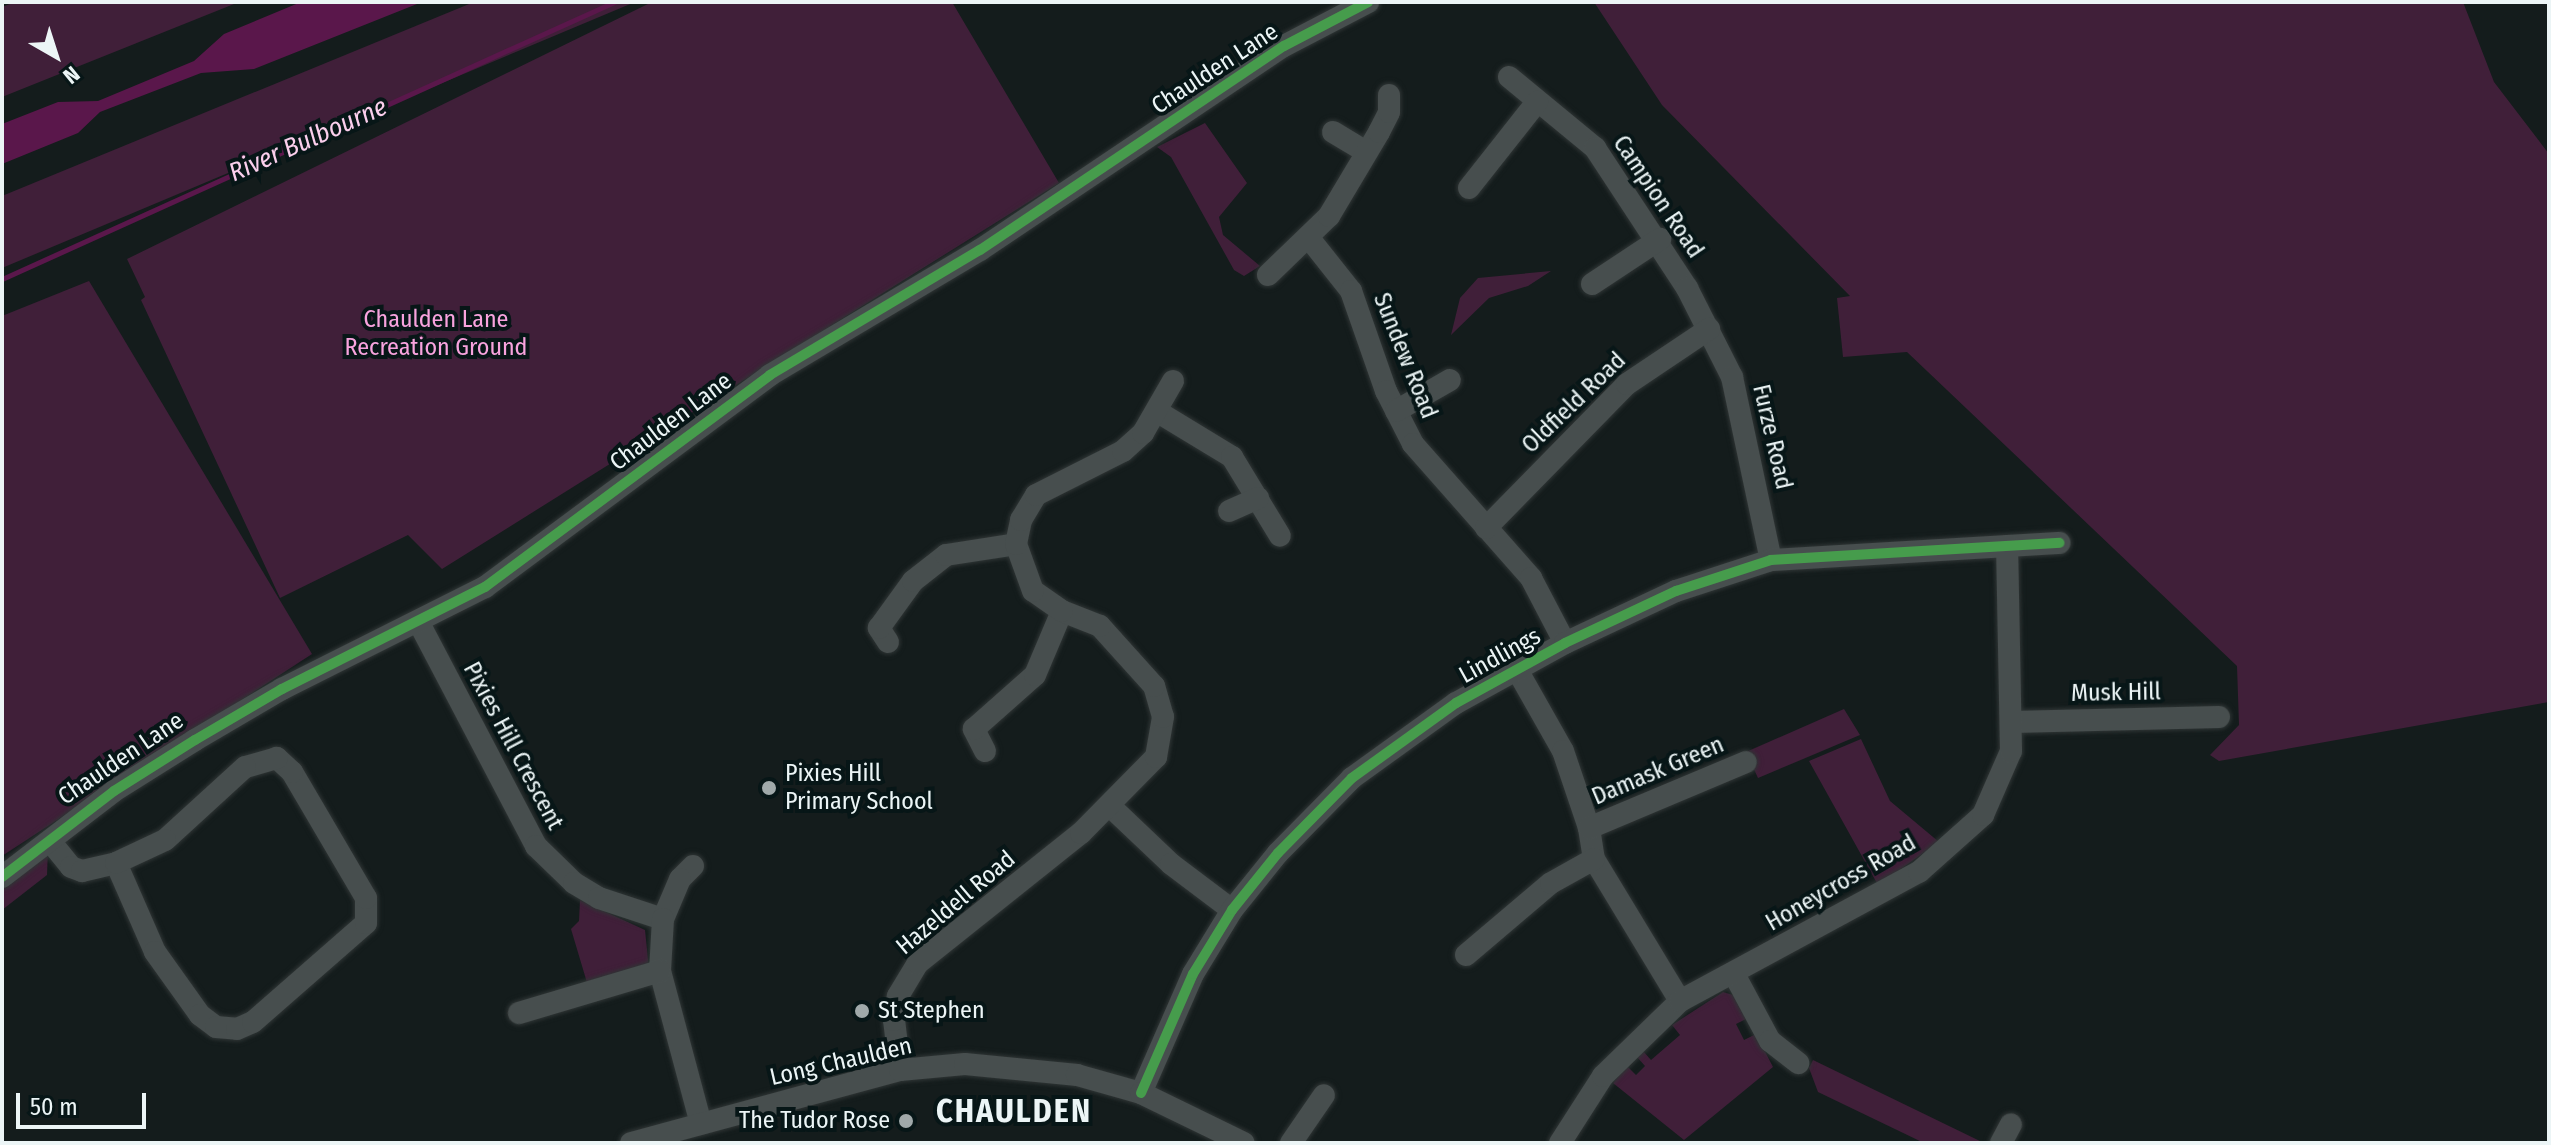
<!DOCTYPE html>
<html>
<head>
<meta charset="utf-8">
<style>
	body { margin:0 }
	#map { position:relative; width:2551px; height:1145px; overflow:hidden; background:#141c1c; font-family:"Fira Sans Condensed",sans-serif }
	div>[style] { position:absolute }
	.green>* { inset:0; background:#401f39 }
	.water>* { inset:0; background:#5a174b }
	.stream>* { height:5px; margin:-2.5px; padding:0 2.5px; transform-origin:2.5px; border-radius:2.5px; background:#5a174b }
	.roads { filter:drop-shadow(0 0 2px #2f3535) drop-shadow(0 0 2px #2f3535) }
	.minor>* { height:22px; margin:-11px; padding:0 11px; transform-origin:11px; border-radius:11px; background:#474e4e }
	.cycleway>* { height:10px; margin:-5px; padding:0 5px; transform-origin:5px; border-radius:5px; background:#469c4c }
	.dots>* { width:22px; height:22px; translate:-50% -50%; box-sizing:border-box; border:4px solid #071617; border-radius:50% }
	span { translate:-50% -50%; white-space:nowrap; text-align:center; line-height:1.15; -webkit-text-stroke:8px #071617; paint-order:stroke }
	.street-label { font-size:24px; color:#ecf5f6 }
	.park-label { font-size:24px; color:#f8a3de }
	.poi-label { font-size:24px; color:#ecf5f6 }
	.left { translate:0 -50%; text-align:left }
	.right { translate:-100% -50%; text-align:right }
	.water-label { font-size:26px; color:#fbcfed; font-style:italic }
	.district-label { font-size:32px; color:#ecf5f6; font-weight:700; letter-spacing:2px }
	.frame { position:absolute; inset:0; border:4px solid #ecf5f6; pointer-events:none }
	.north { position:absolute; left:16px; top:16px; width:80px; height:80px; -webkit-text-stroke:6px #071617; paint-order:stroke; rotate:141deg; font-size:22px; font-weight:700; line-height:32px; text-align:center; color:#ecf5f6 }
	.north::after { content:''; display:block; margin:auto; width:28px; height:36px; background:#ecf5f6; clip-path:polygon(50% 0,100% 100%,50% 72%,0 100%) }
	.scale { position:absolute; left:16px; top:1093px; width:130px; height:36px; box-sizing:border-box; border:4px solid #ecf5f6; border-top:0; padding-left:10px; font-size:24px; line-height:28px; white-space:nowrap; color:#ecf5f6; -webkit-text-stroke:6px #071617; paint-order:stroke }
</style>
</head>
<body>
<div id="map">
	<div class="green">
		<div style="clip-path:polygon(15px 2px,239px 2px,2px 97px,2px 7px)"></div>
		<div style="clip-path:polygon(474px 2px,635px 2px,2px 268px,2px 196px)"></div>
		<div style="clip-path:polygon(652px 2px,952px 2px,1059px 183px,442px 569px,408px 535px,280px 598px,141px 300px,145px 297px,127px 259px)"></div>
		<div style="clip-path:polygon(1594px 2px,2463px 2px,2494px 82px,2549px 154px,2549px 702px,2219px 761px,2210px 755px,2239px 725px,2237px 666px,1907px 352px,1843px 357px,1837px 298px,1850px 296px,1662px 105px)"></div>
		<div style="clip-path:polygon(1205px 123px,1247px 183px,1219px 217px,1223px 235px,1260px 266px,1244px 276px,1234px 270px,1171px 157px,1157px 147px)"></div>
		<div style="clip-path:polygon(1551px 271px,1528px 286px,1489px 298px,1451px 335px,1460px 298px,1478px 278px)"></div>
		<div style="clip-path:polygon(89px 281px,312px 654px,2px 856px,2px 316px)"></div>
		<div style="clip-path:polygon(1844px 709px,1860px 735px,1758px 778px,1746px 752px)"></div>
		<div style="clip-path:polygon(1861px 739px,1890px 801px,1939px 842px,1878px 885px,1809px 761px)"></div>
		<div style="clip-path:polygon(48px 850px,47px 875px,2px 910px,2px 887px)"></div>
		<div style="clip-path:polygon(580px 900px,645px 930px,649px 969px,588px 986px,571px 929px,579px 921px)"></div>
		<div style="clip-path:polygon(1723px 992px,1733px 995px,1748px 1018px,1736px 1024px,1744px 1040px,1756px 1034px,1773px 1067px,1684px 1140px,1613px 1083px,1627px 1066px,1636px 1075px,1645px 1066px,1637px 1057px,1643px 1051px,1651px 1060px,1680px 1035px,1672px 1025px)"></div>
		<div style="clip-path:polygon(1813px 1060px,1982px 1142px,1982px 1143px,1924px 1143px,1818px 1092px,1809px 1068px)"></div>
	</div>
	<div class="water">
		<div style="clip-path:polygon(301px 2px,422px 2px,254px 69px,201px 73px,100px 112px,78px 133px,2px 164px,2px 124px,58px 102px,98px 101px,194px 61px,224px 34px)"></div>
	</div>
	<div class="stream">
		<div style="left:2px;top:279px;width:672px;rotate:-24.35deg"></div>
	</div>
	<div class="roads">
		<div class="minor">
			<div style="left:1509px;top:77px;width:112px;rotate:39.5deg"></div>
			<div style="left:1595px;top:148px;width:168px;rotate:56.7deg"></div>
			<div style="left:1687px;top:288px;width:100px;rotate:63.2deg"></div>
			<div style="left:1732px;top:377px;width:187px;rotate:78deg"></div>
			<div style="left:1333px;top:132px;width:39px;rotate:31deg"></div>
			<div style="left:1469px;top:188px;width:110px;rotate:-51.7deg"></div>
			<div style="left:1309px;top:238px;width:68px;rotate:51.6deg"></div>
			<div style="left:1351px;top:291px;width:106px;rotate:70.7deg"></div>
			<div style="left:1386px;top:391px;width:59px;rotate:63deg"></div>
			<div style="left:1413px;top:444px;width:179px;rotate:48.6deg"></div>
			<div style="left:1531px;top:578px;width:73px;rotate:62.4deg"></div>
			<div style="left:1268px;top:275px;width:85px;rotate:-44deg"></div>
			<div style="left:1329px;top:216px;width:98px;rotate:-59.2deg"></div>
			<div style="left:1379px;top:132px;width:22px;rotate:-63deg"></div>
			<div style="left:1389px;top:112px;width:17px;rotate:-90deg"></div>
			<div style="left:1592px;top:284px;width:82px;rotate:-33.5deg"></div>
			<div style="left:1396px;top:411px;width:62px;rotate:-29.9deg"></div>
			<div style="left:1158px;top:412px;width:87px;rotate:31.3deg"></div>
			<div style="left:1232px;top:457px;width:92px;rotate:58.7deg"></div>
			<div style="left:1229px;top:511px;width:32px;rotate:-24deg"></div>
			<div style="left:1486px;top:528px;width:202px;rotate:-45.6deg"></div>
			<div style="left:1627px;top:384px;width:99px;rotate:-33.9deg"></div>
			<div style="left:419px;top:623px;width:252px;rotate:62.3deg"></div>
			<div style="left:536px;top:846px;width:53px;rotate:44.2deg"></div>
			<div style="left:574px;top:883px;width:29px;rotate:31deg"></div>
			<div style="left:599px;top:898px;width:67px;rotate:18.2deg"></div>
			<div style="left:888px;top:642px;width:17px;rotate:-123deg"></div>
			<div style="left:879px;top:628px;width:58px;rotate:-54.1deg"></div>
			<div style="left:913px;top:581px;width:42px;rotate:-38.2deg"></div>
			<div style="left:946px;top:555px;width:71px;rotate:-8.9deg"></div>
			<div style="left:1516px;top:668px;width:95px;rotate:60.5deg"></div>
			<div style="left:1563px;top:751px;width:81px;rotate:71.3deg"></div>
			<div style="left:1589px;top:828px;width:31px;rotate:81deg"></div>
			<div style="left:1594px;top:859px;width:166px;rotate:58.8deg"></div>
			<div style="left:2013px;top:722px;width:206px;rotate:-1.4deg"></div>
			<div style="left:985px;top:751px;width:25px;rotate:-117deg"></div>
			<div style="left:974px;top:729px;width:81px;rotate:-41.5deg"></div>
			<div style="left:1035px;top:675px;width:69px;rotate:-67.1deg"></div>
			<div style="left:1111px;top:807px;width:83px;rotate:43.5deg"></div>
			<div style="left:1171px;top:864px;width:76px;rotate:37deg"></div>
			<div style="left:1589px;top:828px;width:170px;rotate:-22.8deg"></div>
			<div style="left:50px;top:841px;width:33px;rotate:51deg"></div>
			<div style="left:71px;top:867px;width:12px;rotate:20deg"></div>
			<div style="left:82px;top:871px;width:35px;rotate:-13deg"></div>
			<div style="left:116px;top:863px;width:97px;rotate:66.3deg"></div>
			<div style="left:155px;top:952px;width:77px;rotate:54.5deg"></div>
			<div style="left:200px;top:1015px;width:20px;rotate:37deg"></div>
			<div style="left:216px;top:1027px;width:21px;rotate:5deg"></div>
			<div style="left:237px;top:1029px;width:17px;rotate:-24deg"></div>
			<div style="left:253px;top:1022px;width:150px;rotate:-41.2deg"></div>
			<div style="left:366px;top:923px;width:25px;rotate:-90deg"></div>
			<div style="left:366px;top:898px;width:146px;rotate:-120.4deg"></div>
			<div style="left:292px;top:772px;width:21px;rotate:-137deg"></div>
			<div style="left:277px;top:758px;width:33px;rotate:164deg"></div>
			<div style="left:245px;top:767px;width:108px;rotate:137.6deg"></div>
			<div style="left:165px;top:840px;width:54px;rotate:154.9deg"></div>
			<div style="left:693px;top:866px;width:18px;rotate:135deg"></div>
			<div style="left:680px;top:879px;width:43px;rotate:113deg"></div>
			<div style="left:663px;top:919px;width:52px;rotate:93.3deg"></div>
			<div style="left:660px;top:971px;width:158px;rotate:75deg"></div>
			<div style="left:2px;top:877px;width:141px;rotate:-37.5deg"></div>
			<div style="left:114px;top:791px;width:96px;rotate:-32.2deg"></div>
			<div style="left:195px;top:740px;width:101px;rotate:-30.4deg"></div>
			<div style="left:282px;top:689px;width:227px;rotate:-26.7deg"></div>
			<div style="left:485px;top:587px;width:355px;rotate:-36.6deg"></div>
			<div style="left:770px;top:375px;width:244px;rotate:-30.8deg"></div>
			<div style="left:980px;top:250px;width:366px;rotate:-33.9deg"></div>
			<div style="left:1284px;top:46px;width:95px;rotate:-27.6deg"></div>
			<div style="left:1466px;top:955px;width:111px;rotate:-40.3deg"></div>
			<div style="left:1551px;top:883px;width:49px;rotate:-29.2deg"></div>
			<div style="left:1734px;top:974px;width:76px;rotate:61.8deg"></div>
			<div style="left:1770px;top:1041px;width:36px;rotate:38deg"></div>
			<div style="left:519px;top:1013px;width:147px;rotate:-16.6deg"></div>
			<div style="left:900px;top:1070px;width:50px;rotate:-96.8deg"></div>
			<div style="left:894px;top:1020px;width:24px;rotate:-81deg"></div>
			<div style="left:898px;top:996px;width:39px;rotate:-59deg"></div>
			<div style="left:918px;top:963px;width:208px;rotate:-38.6deg"></div>
			<div style="left:1081px;top:833px;width:107px;rotate:-45.4deg"></div>
			<div style="left:1156px;top:757px;width:41px;rotate:-80.1deg"></div>
			<div style="left:1163px;top:717px;width:32px;rotate:-106deg"></div>
			<div style="left:1154px;top:686px;width:81px;rotate:-132deg"></div>
			<div style="left:1100px;top:626px;width:41px;rotate:-158.5deg"></div>
			<div style="left:1062px;top:611px;width:35px;rotate:-145deg"></div>
			<div style="left:1033px;top:591px;width:50px;rotate:-109.9deg"></div>
			<div style="left:1016px;top:544px;width:25px;rotate:-78deg"></div>
			<div style="left:1021px;top:520px;width:29px;rotate:-59deg"></div>
			<div style="left:1036px;top:495px;width:97px;rotate:-26.8deg"></div>
			<div style="left:1123px;top:451px;width:27px;rotate:-42deg"></div>
			<div style="left:1143px;top:433px;width:60px;rotate:-60deg"></div>
			<div style="left:1141px;top:1093px;width:130px;rotate:-66.4deg"></div>
			<div style="left:1193px;top:974px;width:75px;rotate:-58.6deg"></div>
			<div style="left:1232px;top:910px;width:73px;rotate:-51.1deg"></div>
			<div style="left:1278px;top:853px;width:105px;rotate:-45.4deg"></div>
			<div style="left:1352px;top:778px;width:128px;rotate:-35.8deg"></div>
			<div style="left:1456px;top:703px;width:124px;rotate:-28.8deg"></div>
			<div style="left:1565px;top:643px;width:123px;rotate:-25.1deg"></div>
			<div style="left:1676px;top:591px;width:100px;rotate:-18.1deg"></div>
			<div style="left:1771px;top:560px;width:289px;rotate:-3.4deg"></div>
			<div style="left:631px;top:1143px;width:279px;rotate:-15.2deg"></div>
			<div style="left:900px;top:1070px;width:65px;rotate:-5.3deg"></div>
			<div style="left:965px;top:1064px;width:113px;rotate:5.6deg"></div>
			<div style="left:1077px;top:1075px;width:66px;rotate:15.7deg"></div>
			<div style="left:1141px;top:1093px;width:114px;rotate:25.9deg"></div>
			<div style="left:1291px;top:1143px;width:58px;rotate:-55.5deg"></div>
			<div style="left:1560px;top:1143px;width:80px;rotate:-57.3deg"></div>
			<div style="left:1603px;top:1076px;width:107px;rotate:-44.2deg"></div>
			<div style="left:1680px;top:1001px;width:272px;rotate:-28.4deg"></div>
			<div style="left:1919px;top:872px;width:86px;rotate:-41.7deg"></div>
			<div style="left:1983px;top:815px;width:70px;rotate:-66.4deg"></div>
			<div style="left:2011px;top:751px;width:205px;rotate:-91.1deg"></div>
			<div style="left:2001px;top:1143px;width:21px;rotate:-62deg"></div>
		</div>
	</div>
	<div class="cycleway">
		<div style="left:2px;top:877px;width:141px;rotate:-37.5deg"></div>
		<div style="left:114px;top:791px;width:96px;rotate:-32.2deg"></div>
		<div style="left:195px;top:740px;width:101px;rotate:-30.4deg"></div>
		<div style="left:282px;top:689px;width:227px;rotate:-26.7deg"></div>
		<div style="left:485px;top:587px;width:355px;rotate:-36.6deg"></div>
		<div style="left:770px;top:375px;width:244px;rotate:-30.8deg"></div>
		<div style="left:980px;top:250px;width:366px;rotate:-33.9deg"></div>
		<div style="left:1284px;top:46px;width:95px;rotate:-27.6deg"></div>
		<div style="left:1141px;top:1093px;width:130px;rotate:-66.4deg"></div>
		<div style="left:1193px;top:974px;width:75px;rotate:-58.6deg"></div>
		<div style="left:1232px;top:910px;width:73px;rotate:-51.1deg"></div>
		<div style="left:1278px;top:853px;width:105px;rotate:-45.4deg"></div>
		<div style="left:1352px;top:778px;width:128px;rotate:-35.8deg"></div>
		<div style="left:1456px;top:703px;width:124px;rotate:-28.8deg"></div>
		<div style="left:1565px;top:643px;width:123px;rotate:-25.1deg"></div>
		<div style="left:1676px;top:591px;width:100px;rotate:-18.1deg"></div>
		<div style="left:1771px;top:560px;width:289px;rotate:-3.4deg"></div>
	</div>
	<div class="dots">
		<div style="left:769px;top:788px;background:#a0a9aa"></div>
		<div style="left:862px;top:1011px;background:#a0a9aa"></div>
		<div style="left:906px;top:1121px;background:#a0a9aa"></div>
	</div>
	<div class="street-label">
		<span style="left:1215px;top:69px;rotate:-33deg">Chaulden Lane</span>
		<span style="left:1658px;top:197px;rotate:56deg">Campion Road</span>
		<span style="left:1405px;top:356px;rotate:68deg">Sundew Road</span>
		<span style="left:1574px;top:403px;rotate:-44deg">Oldfield Road</span>
		<span style="left:671px;top:422px;rotate:-37deg">Chaulden Lane</span>
		<span style="left:1772px;top:437px;rotate:77deg">Furze Road</span>
		<span style="left:1500px;top:656px;rotate:-29deg">Lindlings</span>
		<span style="left:2116px;top:693px;rotate:-1deg">Musk Hill</span>
		<span style="left:513px;top:746px;rotate:62deg">Pixies Hill Crescent</span>
		<span style="left:121px;top:759px;rotate:-34deg">Chaulden Lane</span>
		<span style="left:1658px;top:771px;rotate:-23deg">Damask Green</span>
		<span style="left:1841px;top:883px;rotate:-30deg">Honeycross Road</span>
		<span style="left:956px;top:903px;rotate:-40deg">Hazeldell Road</span>
		<span style="left:841px;top:1062px;rotate:-13deg">Long Chaulden</span>
	</div>
	<div class="park-label">
		<span style="left:436px;top:334px">Chaulden Lane<br>Recreation Ground</span>
	</div>
	<div class="poi-label">
		<span class="left" style="left:785px;top:788px">Pixies Hill<br>Primary School</span>
		<span class="left" style="left:878px;top:1011px">St Stephen</span>
		<span class="right" style="left:890px;top:1121px">The Tudor Rose</span>
	</div>
	<div class="water-label">
		<span style="left:308px;top:140px;rotate:-24deg">River Bulbourne</span>
	</div>
	<div class="district-label">
		<span style="left:1014px;top:1111px">CHAULDEN</span>
	</div>
	<div class="frame"></div>
	<div class="north">N</div>
	<div class="scale">50 m</div>
</div>
</body>
</html>
